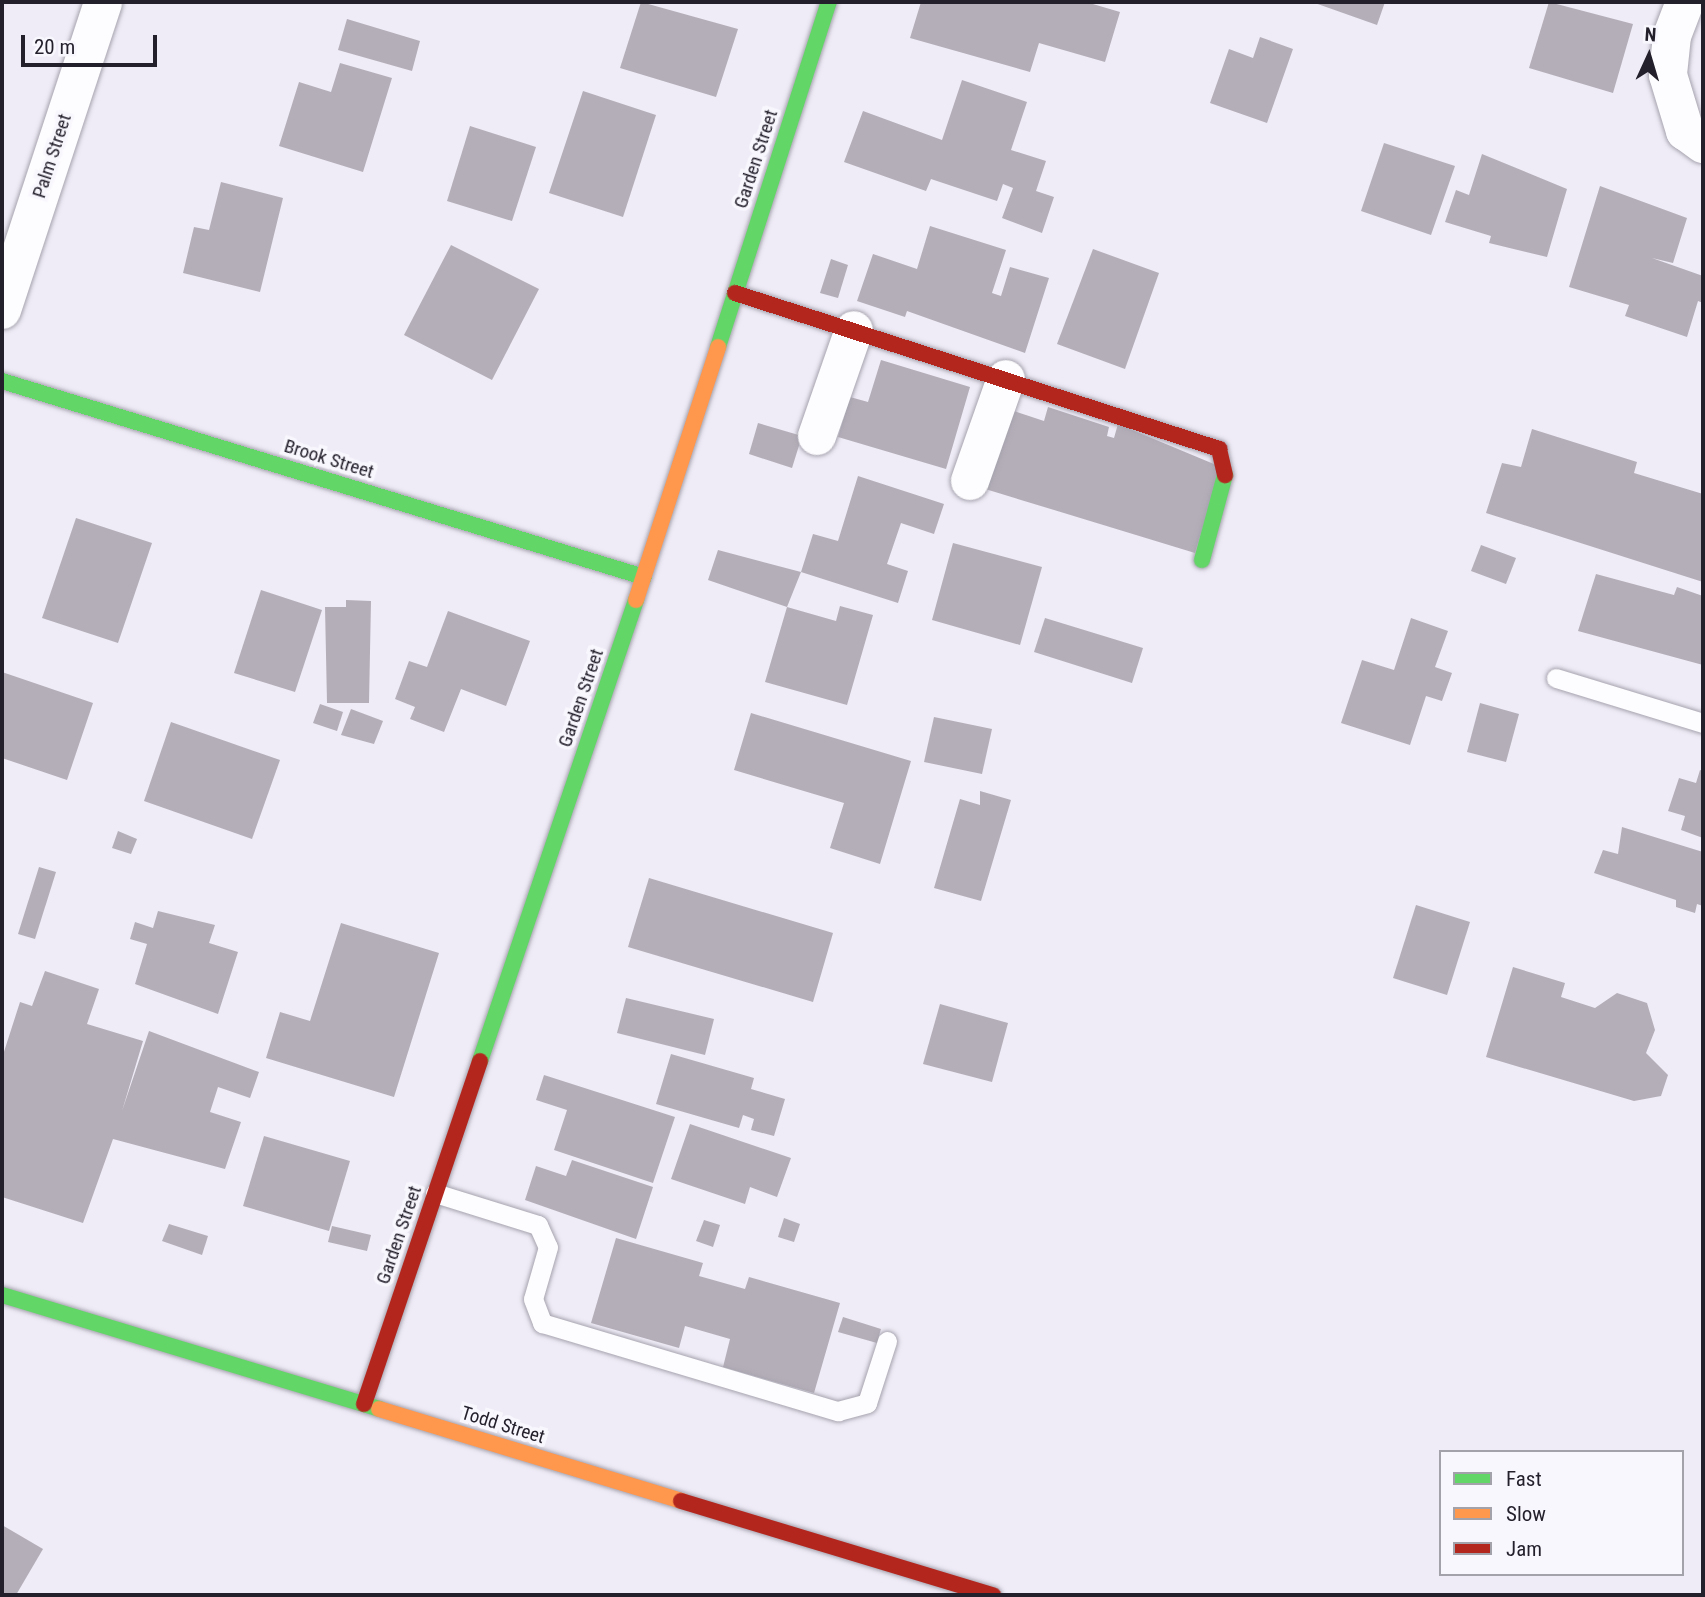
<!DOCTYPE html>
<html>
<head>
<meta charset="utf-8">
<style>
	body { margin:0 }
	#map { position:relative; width:1705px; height:1597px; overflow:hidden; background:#efecf7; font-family:"Roboto Condensed",sans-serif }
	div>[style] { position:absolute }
	.building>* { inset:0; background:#b4aeb8 }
	.roads { filter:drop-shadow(0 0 2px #a6a3ae) drop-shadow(0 0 2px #a6a3ae) }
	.lane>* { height:19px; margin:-9.5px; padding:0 9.5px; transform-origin:9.5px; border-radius:9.5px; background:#fdfcfe }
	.street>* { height:38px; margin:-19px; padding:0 19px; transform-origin:19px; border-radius:19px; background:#fdfcfe }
	.fast>* { height:16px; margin:-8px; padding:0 8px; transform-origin:8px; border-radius:8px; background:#63d668 }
	.slow>* { height:16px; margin:-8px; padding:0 8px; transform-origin:8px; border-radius:8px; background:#ff974d }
	.jam>* { height:16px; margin:-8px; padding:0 8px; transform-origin:8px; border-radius:8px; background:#b3261e }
	span { translate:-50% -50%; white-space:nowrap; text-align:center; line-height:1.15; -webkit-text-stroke:7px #f9f7fe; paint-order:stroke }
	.street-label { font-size:19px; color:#231f2b }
	.frame { position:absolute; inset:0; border:4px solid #231f2b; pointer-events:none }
	.legend { position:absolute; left:1439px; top:1450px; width:245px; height:126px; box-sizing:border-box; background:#f9f7fe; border:2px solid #a3a1aa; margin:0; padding:9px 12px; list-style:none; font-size:21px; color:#231f2b }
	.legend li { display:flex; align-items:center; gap:14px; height:35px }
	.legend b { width:35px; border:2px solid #a3a1aa }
	.north { position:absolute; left:1614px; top:21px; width:70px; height:70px; -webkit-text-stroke:5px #f9f7fe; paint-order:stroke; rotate:4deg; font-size:19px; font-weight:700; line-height:28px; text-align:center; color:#231f2b }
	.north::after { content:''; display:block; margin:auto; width:24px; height:32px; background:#231f2b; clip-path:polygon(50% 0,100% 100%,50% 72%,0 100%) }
	.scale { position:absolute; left:21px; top:35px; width:136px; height:32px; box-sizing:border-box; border:4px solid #231f2b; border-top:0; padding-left:9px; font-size:21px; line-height:24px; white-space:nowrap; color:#231f2b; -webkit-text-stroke:5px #f9f7fe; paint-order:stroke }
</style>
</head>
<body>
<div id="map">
	<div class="building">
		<div style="clip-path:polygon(641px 2px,738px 29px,716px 97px,620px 68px)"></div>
		<div style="clip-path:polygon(921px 2px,1086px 2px,1120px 12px,1105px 62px,1039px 43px,1030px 72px,910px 38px)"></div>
		<div style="clip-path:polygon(1312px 2px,1385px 2px,1377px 25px)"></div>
		<div style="clip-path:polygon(1549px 2px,1633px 24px,1613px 93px,1529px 68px)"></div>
		<div style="clip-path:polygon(347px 19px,420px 41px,412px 71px,338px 50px)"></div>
		<div style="clip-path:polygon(1260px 37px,1293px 49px,1267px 123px,1210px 103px,1229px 49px,1253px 58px)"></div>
		<div style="clip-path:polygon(340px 63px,392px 78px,363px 172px,279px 146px,299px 82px,331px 92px)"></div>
		<div style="clip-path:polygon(962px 80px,1027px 102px,1011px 150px,1046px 161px,1036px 191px,1054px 197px,1042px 233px,1002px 218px,1013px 188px,1003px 184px,997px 201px,931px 179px,926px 191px,844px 162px,863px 111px,942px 140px)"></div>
		<div style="clip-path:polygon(583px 91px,656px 115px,623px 217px,549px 193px)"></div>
		<div style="clip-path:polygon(470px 126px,536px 147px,512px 221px,447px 201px)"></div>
		<div style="clip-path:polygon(1384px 143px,1455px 166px,1431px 235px,1361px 211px)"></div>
		<div style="clip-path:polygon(1482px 154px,1567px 189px,1547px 257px,1489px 243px,1491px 236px,1445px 222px,1456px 190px,1469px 195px)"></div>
		<div style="clip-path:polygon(221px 182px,283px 198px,260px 292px,183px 273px,194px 227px,209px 230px)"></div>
		<div style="clip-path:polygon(1600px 186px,1687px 218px,1673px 263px,1652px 258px,1703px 276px,1703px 303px,1698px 301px,1687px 337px,1625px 316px,1629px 305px,1569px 287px)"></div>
		<div style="clip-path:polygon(930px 226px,1006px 250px,992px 293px,1001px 296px,1010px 267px,1049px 278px,1025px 353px,907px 311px,905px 317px,857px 301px,873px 254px,917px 269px)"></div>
		<div style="clip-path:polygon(451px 245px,539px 289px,492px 380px,404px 335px)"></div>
		<div style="clip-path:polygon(1093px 249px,1159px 273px,1125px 369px,1057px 344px)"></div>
		<div style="clip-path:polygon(831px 259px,848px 265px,838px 298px,820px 293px)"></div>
		<div style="clip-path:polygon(881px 360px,970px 387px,946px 469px,838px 437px,850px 397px,868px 402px)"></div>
		<div style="clip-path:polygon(1048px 407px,1109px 427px,1107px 436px,1114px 438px,1118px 424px,1221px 467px,1195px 553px,982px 488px,1008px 409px,1044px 421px)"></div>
		<div style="clip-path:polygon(758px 423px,802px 436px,792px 468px,749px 454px)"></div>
		<div style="clip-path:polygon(1532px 429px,1637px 462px,1634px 473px,1703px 494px,1703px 582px,1486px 513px,1502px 463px,1521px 467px)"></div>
		<div style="clip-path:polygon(858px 476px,944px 504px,934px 534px,901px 523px,887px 564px,908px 571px,898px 603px,801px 572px,813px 534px,838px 541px)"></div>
		<div style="clip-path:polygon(76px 518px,152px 543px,118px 643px,42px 618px)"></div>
		<div style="clip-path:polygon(953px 543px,1042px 567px,1020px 645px,932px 620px)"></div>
		<div style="clip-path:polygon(1481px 545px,1516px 558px,1506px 584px,1471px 571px)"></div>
		<div style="clip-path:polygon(718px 550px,801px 572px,787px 607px,708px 580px)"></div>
		<div style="clip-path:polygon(1596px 574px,1674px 595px,1677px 587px,1703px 596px,1703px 665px,1578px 631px)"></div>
		<div style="clip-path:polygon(261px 590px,322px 610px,295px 692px,234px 673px)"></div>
		<div style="clip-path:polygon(346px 600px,371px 601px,369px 703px,327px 703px,325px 607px,346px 607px)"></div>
		<div style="clip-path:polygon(840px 606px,873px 615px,847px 705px,765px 682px,787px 607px,836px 621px)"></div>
		<div style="clip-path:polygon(448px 611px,530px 641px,506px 706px,461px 689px,444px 732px,410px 719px,415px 707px,395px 699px,409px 661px,427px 667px)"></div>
		<div style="clip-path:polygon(1045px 618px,1143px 648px,1132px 683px,1034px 652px)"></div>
		<div style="clip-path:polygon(1411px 618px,1448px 631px,1435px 667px,1452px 673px,1442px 701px,1426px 696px,1410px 745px,1341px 723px,1362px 660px,1394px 670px)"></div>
		<div style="clip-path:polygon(2px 672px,93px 703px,67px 780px,2px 758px)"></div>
		<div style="clip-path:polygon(1480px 703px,1519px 714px,1506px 762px,1467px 752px)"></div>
		<div style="clip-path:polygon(320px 704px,343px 712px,337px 731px,313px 723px)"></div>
		<div style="clip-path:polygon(351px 709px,383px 721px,374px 744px,341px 735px)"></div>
		<div style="clip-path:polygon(751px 713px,911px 761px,880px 864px,830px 848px,844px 803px,734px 770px)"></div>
		<div style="clip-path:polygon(934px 717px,992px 729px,982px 774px,924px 762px)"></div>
		<div style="clip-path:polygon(171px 722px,280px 760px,252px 839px,144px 801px)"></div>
		<div style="clip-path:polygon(1700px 770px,1703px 771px,1703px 838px,1681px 830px,1685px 816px,1668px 811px,1679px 778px,1696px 783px)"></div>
		<div style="clip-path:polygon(980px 791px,1011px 800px,981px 901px,934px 888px,960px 799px,980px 805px)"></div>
		<div style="clip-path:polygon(1622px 827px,1703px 852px,1703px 906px,1697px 904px,1695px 913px,1676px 907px,1676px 900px,1594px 873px,1603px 850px,1618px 854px)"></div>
		<div style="clip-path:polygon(118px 831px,137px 839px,131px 854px,112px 848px)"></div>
		<div style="clip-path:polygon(39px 867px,56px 872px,35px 939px,18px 934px)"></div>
		<div style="clip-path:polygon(649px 878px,833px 933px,813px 1002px,628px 947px)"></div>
		<div style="clip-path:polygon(1416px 905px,1470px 922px,1447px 995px,1393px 978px)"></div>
		<div style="clip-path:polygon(158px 911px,215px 925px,209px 943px,238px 952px,218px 1014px,135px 984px,147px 944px,130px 939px,135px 922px,153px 928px)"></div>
		<div style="clip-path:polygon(341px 923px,439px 953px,394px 1097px,266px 1058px,280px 1012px,310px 1021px)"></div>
		<div style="clip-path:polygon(1513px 967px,1565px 983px,1561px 997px,1595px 1008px,1617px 993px,1647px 1003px,1655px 1030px,1646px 1053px,1668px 1075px,1661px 1096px,1634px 1101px,1486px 1057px)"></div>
		<div style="clip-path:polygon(45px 971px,99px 989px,87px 1024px,143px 1041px,122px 1111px,149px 1031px,259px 1072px,250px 1098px,218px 1087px,210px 1112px,241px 1122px,225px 1169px,113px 1139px,83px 1223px,2px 1197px,2px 1058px,20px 1002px,32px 1006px)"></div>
		<div style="clip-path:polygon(626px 998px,714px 1019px,705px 1055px,617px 1033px)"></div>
		<div style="clip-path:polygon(940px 1004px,1008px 1023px,992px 1082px,923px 1064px)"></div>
		<div style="clip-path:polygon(671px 1054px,754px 1078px,751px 1089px,785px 1099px,774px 1136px,751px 1130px,754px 1119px,743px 1115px,739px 1128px,656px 1104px)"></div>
		<div style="clip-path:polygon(544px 1075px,675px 1117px,653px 1183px,554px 1150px,567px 1110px,536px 1100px)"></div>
		<div style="clip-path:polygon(690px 1124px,791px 1158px,777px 1197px,750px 1187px,745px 1204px,671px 1179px)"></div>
		<div style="clip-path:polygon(264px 1136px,350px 1161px,329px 1231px,243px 1206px)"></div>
		<div style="clip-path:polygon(572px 1160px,653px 1187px,636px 1239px,525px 1200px,536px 1166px,566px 1176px)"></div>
		<div style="clip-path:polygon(784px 1218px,800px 1224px,794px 1242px,778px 1237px)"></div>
		<div style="clip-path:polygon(704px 1220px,720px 1225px,713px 1247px,696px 1241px)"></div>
		<div style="clip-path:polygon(169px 1224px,208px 1236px,202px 1255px,162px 1241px)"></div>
		<div style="clip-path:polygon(332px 1226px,371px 1235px,367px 1251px,328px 1242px)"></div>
		<div style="clip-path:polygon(616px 1238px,703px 1263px,699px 1276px,745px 1289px,749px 1277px,840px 1303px,814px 1393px,723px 1367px,730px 1339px,685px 1326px,679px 1348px,591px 1323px)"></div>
		<div style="clip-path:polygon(843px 1317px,881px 1329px,877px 1343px,838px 1332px)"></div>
		<div style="clip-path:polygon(2px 1525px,43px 1549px,16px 1595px,2px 1595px)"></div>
	</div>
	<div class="roads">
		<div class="lane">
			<div style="left:1556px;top:678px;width:154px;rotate:17deg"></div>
			<div style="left:435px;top:1193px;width:108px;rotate:17.3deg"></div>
			<div style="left:538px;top:1225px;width:24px;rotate:66deg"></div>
			<div style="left:548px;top:1247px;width:54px;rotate:106.1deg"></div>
			<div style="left:533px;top:1299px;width:26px;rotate:69deg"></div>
			<div style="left:542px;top:1323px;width:309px;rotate:16.6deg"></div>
			<div style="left:838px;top:1411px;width:30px;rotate:-15deg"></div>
			<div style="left:867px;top:1403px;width:65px;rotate:-72.1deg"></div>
		</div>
		<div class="street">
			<div style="left:1685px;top:2px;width:36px;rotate:111deg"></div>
			<div style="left:1672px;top:36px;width:39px;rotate:96deg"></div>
			<div style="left:1668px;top:75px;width:59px;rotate:73.1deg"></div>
			<div style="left:1685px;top:131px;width:22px;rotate:36deg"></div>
			<div style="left:2px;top:310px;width:324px;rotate:-71.8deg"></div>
			<div style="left:817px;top:436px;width:112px;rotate:-70.8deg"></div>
			<div style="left:970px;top:481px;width:108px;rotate:-70.6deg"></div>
		</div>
		<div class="fast">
			<div style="left:718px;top:347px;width:362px;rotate:-72.2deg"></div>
			<div style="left:2px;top:381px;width:671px;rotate:16.98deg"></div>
			<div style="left:1202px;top:560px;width:88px;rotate:-74.9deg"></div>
			<div style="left:480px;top:1061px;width:487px;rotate:-71.3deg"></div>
			<div style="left:2px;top:1295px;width:394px;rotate:16.8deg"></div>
		</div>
		<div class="slow">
			<div style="left:636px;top:600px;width:266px;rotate:-72deg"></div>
			<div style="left:379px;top:1409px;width:316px;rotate:16.9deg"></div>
		</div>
		<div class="jam">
			<div style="left:735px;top:293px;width:509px;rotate:17.86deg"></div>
			<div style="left:1219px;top:449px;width:27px;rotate:77deg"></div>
			<div style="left:364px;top:1404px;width:362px;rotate:-71.3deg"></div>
			<div style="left:681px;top:1501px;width:326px;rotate:16.8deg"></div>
		</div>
	</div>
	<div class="street-label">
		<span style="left:52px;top:156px;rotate:-72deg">Palm Street</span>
		<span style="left:756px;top:159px;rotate:-72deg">Garden Street</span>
		<span style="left:329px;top:459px;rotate:17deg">Brook Street</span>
		<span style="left:581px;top:698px;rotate:-71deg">Garden Street</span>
		<span style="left:399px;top:1235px;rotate:-71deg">Garden Street</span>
		<span style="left:503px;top:1425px;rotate:17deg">Todd Street</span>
	</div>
	<div class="frame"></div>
	<ul class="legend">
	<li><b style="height:9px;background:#63d668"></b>Fast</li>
	<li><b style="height:9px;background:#ff974d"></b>Slow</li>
	<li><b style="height:9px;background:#b3261e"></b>Jam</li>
	</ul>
	<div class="north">N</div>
	<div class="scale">20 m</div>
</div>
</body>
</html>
